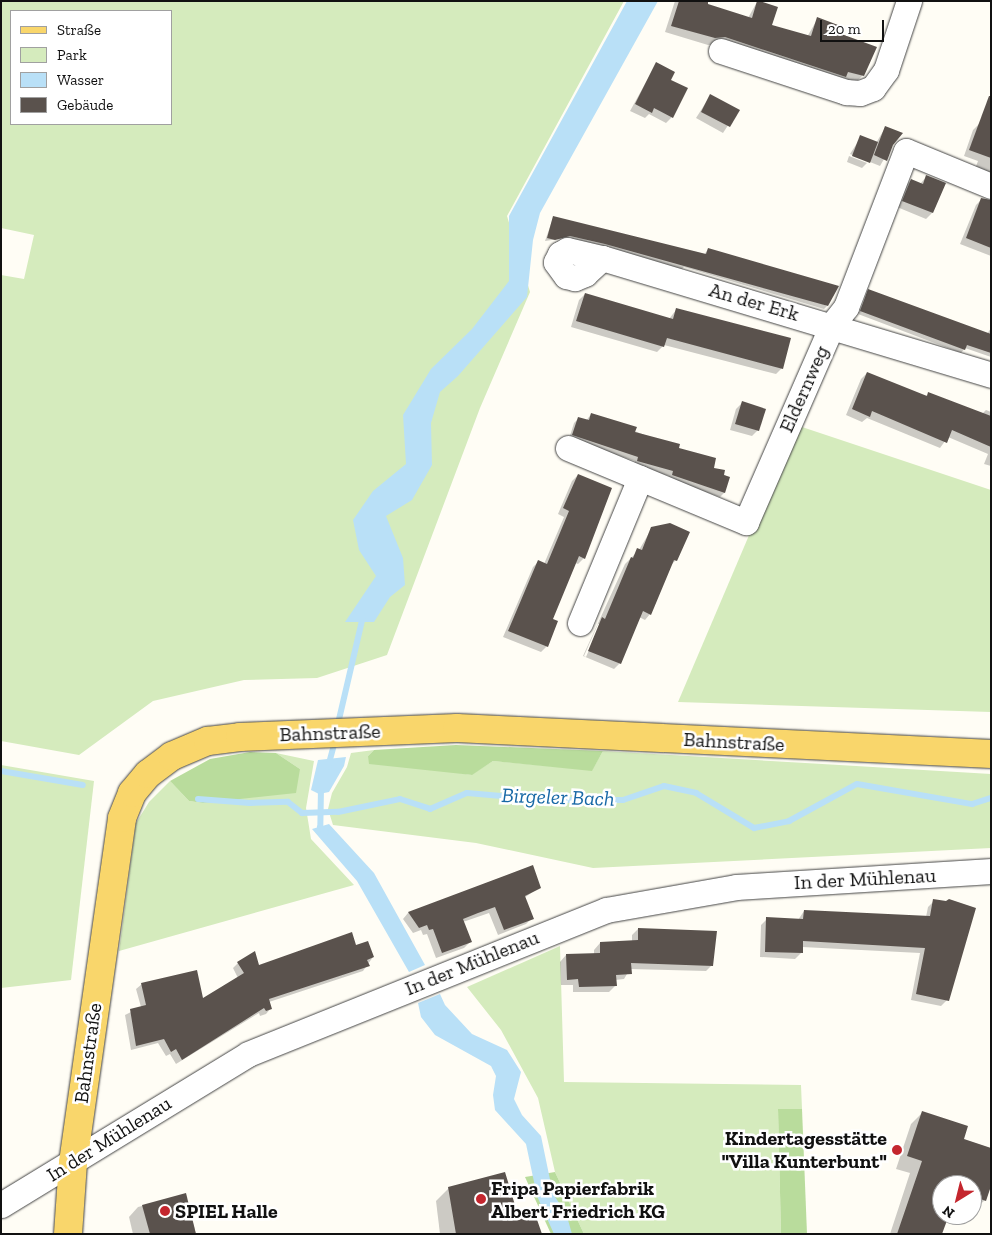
<!DOCTYPE html>
<html>
<head>
<meta charset="utf-8">
<style>
	body { margin:0 }
	#map { position:relative; width:992px; height:1235px; overflow:hidden; background:#fffdf5; font-family:"Zilla Slab",serif }
	div>[style] { position:absolute }
	.green>* { inset:0; background:#d5ebbd }
	.forest>* { inset:0; background:#b9dc9c }
	.water>* { inset:0; background:#b9e0f7 }
	.shadow>* { inset:0; background:#0003 }
	.stream>* { height:6px; margin:-3px; padding:0 3px; transform-origin:3px; border-radius:3px; background:#b9e0f7 }
	.building>* { inset:0; background:#5a524d }
	.roads { filter:drop-shadow(0 0 1px #444) drop-shadow(0 0 1px #444) }
	.minor>* { height:25px; margin:-12.5px; padding:0 12.5px; transform-origin:12.5px; border-radius:12.5px; background:#fff }
	.major>* { height:28px; margin:-14px; padding:0 14px; transform-origin:14px; border-radius:14px; background:#f9d66b }
	.dots>* { width:14px; height:14px; translate:-50% -50%; box-sizing:border-box; border:2px solid #fff; border-radius:50% }
	span { translate:-50% -50%; white-space:nowrap; text-align:center; line-height:1.15; -webkit-text-stroke:5px #fff; paint-order:stroke }
	.street-label { font-size:20px; color:#111 }
	.poi-label { font-size:20px; color:#111; font-weight:700 }
	.right { translate:-100% -50%; text-align:right }
	.left { translate:0 -50%; text-align:left }
	.water-label { font-size:21px; color:#1768a6; font-style:italic }
	.frame { position:absolute; inset:0; border:2px solid #111; pointer-events:none }
	.legend { position:absolute; left:10px; top:10px; width:162px; height:115px; box-sizing:border-box; background:#fff; border:1px solid #a0a0a0; margin:0; padding:6px 9px; list-style:none; font-size:15px; color:#111 }
	.legend li { display:flex; align-items:center; gap:10px; height:25px }
	.legend b { width:25px; border:1px solid #a0a0a0 }
	.north { position:absolute; left:932px; top:1175px; width:50px; height:50px; box-sizing:border-box; background:#fff; border:1px solid #a0a0a0; border-radius:50%; rotate:216deg; font-size:14px; font-weight:700; line-height:20px; text-align:center; color:#111 }
	.north::after { content:''; display:block; margin:auto; width:18px; height:22px; background:#c4262e; clip-path:polygon(50% 0,100% 100%,50% 72%,0 100%) }
	.scale { position:absolute; left:820px; top:20px; width:64px; height:22px; box-sizing:border-box; border:2px solid #111; border-top:0; padding-left:6px; font-size:15px; line-height:18px; white-space:nowrap; color:#111; -webkit-text-stroke:4px #fff; paint-order:stroke }
</style>
</head>
<body>
<div id="map">
	<div class="green">
		<div style="clip-path:polygon(evenodd,1px 1px,624px 1px,507px 216px,530px 292px,480px 408px,387px 655px,317px 678px,244px 680px,153px 701px,79px 755px,1px 741px,1px 275px,24px 279px,34px 235px,1px 228px,1px 1px,11px 11px,171px 11px,171px 124px,11px 124px,11px 11px)"></div>
		<div style="clip-path:polygon(796px 425px,991px 490px,991px 712px,678px 702px)"></div>
		<div style="clip-path:polygon(374px 750px,368px 756px,471px 775px,493px 761px,592px 770px,603px 751px,991px 774px,991px 848px,593px 868px,476px 843px,333px 825px,328px 809px,332px 793px,347px 767px,351px 753px)"></div>
		<div style="clip-path:polygon(276px 753px,314px 761px,306px 808px,311px 839px,354px 885px,119px 951px,136px 823px,149px 802px,170px 781px,189px 801px,203px 803px,244px 796px,300px 769px)"></div>
		<div style="clip-path:polygon(1px 765px,94px 781px,71px 980px,1px 988px)"></div>
		<div style="clip-path:polygon(560px 946px,564px 1082px,801px 1085px,802px 1109px,778px 1109px,781px 1234px,584px 1234px,555px 1172px,538px 1098px,501px 1030px,467px 987px)"></div>
	</div>
	<div class="forest">
		<div style="clip-path:polygon(456px 745px,603px 751px,592px 771px,493px 761px,472px 775px,369px 764px,368px 756px,374px 750px)"></div>
		<div style="clip-path:polygon(250px 752px,276px 753px,300px 769px,296px 793px,203px 803px,189px 801px,170px 781px,210px 759px)"></div>
		<div style="clip-path:polygon(778px 1109px,802px 1109px,807px 1234px,781px 1234px)"></div>
		<div style="clip-path:polygon(555px 1172px,584px 1234px,551px 1234px,525px 1177px)"></div>
	</div>
	<div class="water">
		<div style="clip-path:polygon(627px 1px,658px 1px,540px 213px,533px 240px,527px 297px,458px 376px,440px 392px,431px 423px,432px 465px,412px 500px,386px 516px,403px 558px,405px 585px,390px 597px,374px 622px,345px 622px,376px 576px,359px 550px,353px 520px,373px 491px,406px 464px,403px 415px,431px 369px,472px 329px,509px 281px,509px 216px)"></div>
		<div style="clip-path:polygon(346px 757px,344px 766px,329px 792px,319px 794px,311px 790px,318px 760px)"></div>
		<div style="clip-path:polygon(329px 824px,374px 873px,425px 965px,409px 972px,357px 881px,312px 829px)"></div>
		<div style="clip-path:polygon(440px 994px,445px 1005px,472px 1034px,507px 1050px,521px 1072px,514px 1099px,522px 1115px,541px 1136px,553px 1194px,566px 1213px,572px 1234px,554px 1234px,537px 1196px,526px 1144px,495px 1110px,493px 1095px,496px 1076px,491px 1066px,435px 1035px,421px 1017px,418px 1003px)"></div>
	</div>
	<div class="shadow">
		<div style="clip-path:polygon(675px 1px,707px 1px,706px 5px,748px 18px,757px 2px,771px 26px,807px 37px,818px 18px,834px 33px,863px 75px,856px 82px,718px 44px,708px 45px,665px 32px)"></div>
		<div style="clip-path:polygon(656px 64px,669px 80px,672px 117px,666px 123px,649px 114px,645px 118px,630px 111px)"></div>
		<div style="clip-path:polygon(710px 96px,738px 110px,723px 133px,696px 118px)"></div>
		<div style="clip-path:polygon(979px 124px,991px 128px,991px 179px,974px 172px,978px 161px,964px 156px,973px 130px)"></div>
		<div style="clip-path:polygon(885px 128px,892px 145px,880px 166px,850px 154px,861px 137px,876px 143px)"></div>
		<div style="clip-path:polygon(849px 156px,867px 163px,862px 168px,847px 162px)"></div>
		<div style="clip-path:polygon(927px 176px,932px 213px,926px 219px,897px 207px,905px 186px,911px 180px,920px 184px)"></div>
		<div style="clip-path:polygon(982px 199px,991px 201px,991px 256px,960px 244px,976px 205px)"></div>
		<div style="clip-path:polygon(553px 218px,704px 255px,708px 249px,827px 306px,824px 309px,684px 267px,681px 270px,566px 238px,545px 241px)"></div>
		<div style="clip-path:polygon(869px 290px,987px 334px,991px 328px,991px 357px,965px 348px,961px 353px,858px 314px)"></div>
		<div style="clip-path:polygon(585px 294px,669px 319px,676px 310px,782px 368px,776px 374px,664px 345px,657px 352px,571px 327px,579px 300px)"></div>
		<div style="clip-path:polygon(867px 373px,925px 397px,929px 393px,982px 414px,986px 410px,991px 412px,991px 466px,984px 464px,988px 454px,948px 437px,940px 448px,867px 418px,862px 422px,846px 415px,861px 379px)"></div>
		<div style="clip-path:polygon(742px 403px,758px 430px,752px 436px,730px 430px,736px 409px)"></div>
		<div style="clip-path:polygon(591px 414px,678px 448px,728px 477px,724px 493px,720px 497px,668px 479px,669px 476px,633px 465px,635px 461px,569px 439px,574px 423px,578px 419px,586px 421px)"></div>
		<div style="clip-path:polygon(578px 475px,584px 558px,578px 564px,575px 563px,551px 620px,547px 646px,541px 652px,503px 637px,533px 567px,538px 562px,544px 564px,564px 517px,558px 514px,572px 481px)"></div>
		<div style="clip-path:polygon(evenodd,652px 528px,676px 560px,670px 566px,650px 614px,645px 620px,639px 617px,620px 663px,614px 669px,583px 656px,625px 564px,639px 550px,652px 528px,598px 624px,600px 624px,586px 657px,584px 656px,598px 624px)"></div>
		<div style="clip-path:polygon(532px 866px,540px 887px,524px 898px,532px 918px,526px 924px,498px 935px,489px 913px,463px 922px,470px 942px,464px 948px,436px 958px,427px 934px,423px 935px,421px 930px,413px 933px,403px 919px,408px 913px)"></div>
		<div style="clip-path:polygon(934px 901px,947px 1000px,941px 1006px,911px 1000px,920px 953px,802px 947px,801px 953px,795px 959px,760px 957px,761px 925px,767px 919px,798px 920px,804px 911px,926px 917px,928px 907px)"></div>
		<div style="clip-path:polygon(638px 929px,712px 965px,706px 971px,630px 969px,624px 979px,615px 980px,615px 986px,609px 992px,573px 992px,573px 985px,561px 985px,560px 962px,566px 955px,594px 955px,594px 950px,600px 943px,632px 942px,632px 935px)"></div>
		<div style="clip-path:polygon(355px 946px,373px 957px,363px 971px,269px 1002px,271px 1008px,266px 1014px,260px 1016px,259px 1013px,176px 1064px,170px 1054px,166px 1056px,158px 1043px,131px 1050px,125px 1015px,141px 1007px,136px 989px,142px 984px,203px 1000px,238px 978px,233px 968px,238px 963px,258px 967px)"></div>
		<div style="clip-path:polygon(923px 1112px,962px 1140px,985px 1200px,972px 1212px,972px 1185px,942px 1185px,942px 1215px,947px 1215px,941px 1234px,890px 1234px,910px 1173px,896px 1169px,911px 1124px)"></div>
		<div style="clip-path:polygon(449px 1188px,517px 1217px,541px 1234px,440px 1234px,436px 1201px)"></div>
		<div style="clip-path:polygon(185px 1195px,196px 1234px,133px 1234px,129px 1217px,138px 1207px)"></div>
	</div>
	<div class="stream">
		<div style="left:337px;top:728px;width:115px;rotate:-76.9deg"></div>
		<div style="left:328px;top:767px;width:28px;rotate:-75deg"></div>
		<div style="left:1px;top:771px;width:83px;rotate:9.7deg"></div>
		<div style="left:321px;top:788px;width:39px;rotate:91deg"></div>
		<div style="left:320px;top:827px;width:8px;rotate:45deg"></div>
		<div style="left:198px;top:799px;width:52px;rotate:4.4deg"></div>
		<div style="left:250px;top:803px;width:38px;rotate:-2deg"></div>
		<div style="left:288px;top:802px;width:18px;rotate:38deg"></div>
		<div style="left:302px;top:813px;width:36px;rotate:-2deg"></div>
		<div style="left:338px;top:812px;width:63px;rotate:-11.8deg"></div>
		<div style="left:400px;top:799px;width:32px;rotate:18deg"></div>
		<div style="left:430px;top:809px;width:40px;rotate:-23.4deg"></div>
		<div style="left:467px;top:793px;width:80px;rotate:5deg"></div>
		<div style="left:547px;top:800px;width:76px"></div>
		<div style="left:623px;top:800px;width:43px;rotate:-18.9deg"></div>
		<div style="left:664px;top:786px;width:33px;rotate:12deg"></div>
		<div style="left:696px;top:793px;width:68px;rotate:31.1deg"></div>
		<div style="left:754px;top:828px;width:36px;rotate:-11deg"></div>
		<div style="left:789px;top:821px;width:77px;rotate:-28.6deg"></div>
		<div style="left:857px;top:784px;width:117px;rotate:9.9deg"></div>
		<div style="left:972px;top:804px;width:20px;rotate:-18deg"></div>
	</div>
	<div class="building">
		<div style="clip-path:polygon(679px 1px,708px 1px,708px 4px,752px 18px,757px 1px,760px 1px,778px 7px,772px 25px,811px 36px,817px 17px,838px 25px,836px 32px,877px 47px,864px 76px,848px 72px,846px 77px,725px 37px,715px 38px,671px 26px)"></div>
		<div style="clip-path:polygon(656px 62px,675px 72px,671px 80px,688px 88px,673px 118px,654px 108px,652px 113px,635px 104px)"></div>
		<div style="clip-path:polygon(710px 94px,740px 110px,730px 127px,701px 112px)"></div>
		<div style="clip-path:polygon(989px 96px,991px 96px,991px 158px,969px 150px)"></div>
		<div style="clip-path:polygon(885px 126px,903px 133px,893px 145px,887px 161px,874px 155px)"></div>
		<div style="clip-path:polygon(860px 135px,878px 142px,870px 163px,852px 156px)"></div>
		<div style="clip-path:polygon(926px 175px,946px 183px,933px 213px,902px 201px,911px 179px,923px 184px)"></div>
		<div style="clip-path:polygon(981px 198px,991px 200px,991px 248px,966px 238px)"></div>
		<div style="clip-path:polygon(553px 216px,706px 254px,708px 248px,839px 286px,828px 306px,605px 244px,570px 236px,555px 240px,547px 238px)"></div>
		<div style="clip-path:polygon(868px 289px,991px 334px,991px 353px,967px 345px,965px 350px,860px 311px)"></div>
		<div style="clip-path:polygon(585px 293px,673px 319px,676px 308px,791px 338px,783px 369px,667px 338px,664px 347px,576px 321px)"></div>
		<div style="clip-path:polygon(867px 372px,927px 396px,928px 392px,991px 416px,991px 447px,952px 430px,947px 443px,872px 411px,870px 417px,852px 409px)"></div>
		<div style="clip-path:polygon(742px 401px,766px 409px,759px 431px,735px 424px)"></div>
		<div style="clip-path:polygon(591px 413px,637px 427px,635px 432px,680px 444px,679px 448px,716px 458px,714px 468px,725px 470px,724px 475px,730px 477px,725px 493px,672px 475px,673px 471px,637px 461px,638px 457px,572px 435px,578px 417px,589px 420px)"></div>
		<div style="clip-path:polygon(578px 474px,612px 488px,585px 559px,579px 556px,553px 619px,558px 621px,548px 647px,508px 631px,538px 560px,547px 564px,569px 511px,563px 508px)"></div>
		<div style="clip-path:polygon(670px 523px,690px 532px,677px 561px,674px 560px,651px 615px,643px 611px,621px 664px,588px 651px,602px 617px,605px 619px,631px 557px,633px 558px,637px 548px,642px 550px,651px 527px)"></div>
		<div style="clip-path:polygon(533px 865px,541px 888px,525px 896px,534px 919px,504px 930px,495px 907px,478px 913px,463px 919px,472px 942px,442px 953px,433px 929px,429px 930px,427px 925px,419px 928px,408px 912px)"></div>
		<div style="clip-path:polygon(933px 899px,946px 901px,949px 899px,976px 908px,949px 1001px,916px 994px,925px 948px,803px 941px,803px 953px,765px 952px,766px 917px,803px 919px,804px 910px,930px 916px)"></div>
		<div style="clip-path:polygon(638px 928px,717px 931px,713px 966px,631px 963px,632px 974px,616px 975px,617px 986px,579px 987px,578px 979px,567px 980px,566px 954px,600px 953px,600px 942px,638px 940px)"></div>
		<div style="clip-path:polygon(352px 932px,356px 945px,368px 941px,374px 957px,367px 960px,370px 966px,269px 999px,272px 1009px,266px 1011px,264px 1008px,182px 1060px,176px 1049px,171px 1052px,164px 1039px,136px 1046px,130px 1009px,146px 1005px,141px 983px,197px 970px,203px 998px,244px 973px,237px 962px,255px 951px,259px 965px)"></div>
		<div style="clip-path:polygon(922px 1111px,968px 1126px,964px 1139px,991px 1148px,991px 1186px,986px 1201px,972px 1196px,972px 1185px,942px 1185px,942px 1215px,949px 1215px,942px 1234px,897px 1234px,922px 1161px,907px 1156px)"></div>
		<div style="clip-path:polygon(505px 1172px,518px 1215px,534px 1211px,542px 1234px,456px 1234px,448px 1187px)"></div>
		<div style="clip-path:polygon(186px 1193px,196px 1234px,150px 1234px,142px 1205px)"></div>
	</div>
	<div class="roads">
		<div class="minor">
			<div style="left:721px;top:51px;width:132px;rotate:18.2deg"></div>
			<div style="left:846px;top:92px;width:14px;rotate:4deg"></div>
			<div style="left:860px;top:93px;width:14px;rotate:-21deg"></div>
			<div style="left:873px;top:88px;width:22px;rotate:-54deg"></div>
			<div style="left:886px;top:70px;width:73px;rotate:-71.6deg"></div>
			<div style="left:602px;top:258px;width:23px;rotate:137deg"></div>
			<div style="left:585px;top:274px;width:11px;rotate:158deg"></div>
			<div style="left:575px;top:278px;width:9px;rotate:-167deg"></div>
			<div style="left:566px;top:276px;width:17px;rotate:-126deg"></div>
			<div style="left:556px;top:262px;width:9px;rotate:-63deg"></div>
			<div style="left:560px;top:254px;width:8px;rotate:-30deg"></div>
			<div style="left:567px;top:250px;width:36px;rotate:13deg"></div>
			<div style="left:602px;top:258px;width:406px;rotate:16.7deg"></div>
			<div style="left:568px;top:448px;width:193px;rotate:22.6deg"></div>
			<div style="left:746px;top:522px;width:215px;rotate:-66.4deg"></div>
			<div style="left:832px;top:325px;width:23px;rotate:-52deg"></div>
			<div style="left:846px;top:307px;width:167px;rotate:-69deg"></div>
			<div style="left:906px;top:151px;width:92px;rotate:22.4deg"></div>
			<div style="left:580px;top:623px;width:157px;rotate:-67.5deg"></div>
			<div style="left:1px;top:1205px;width:289px;rotate:-31.4deg"></div>
			<div style="left:248px;top:1054px;width:386px;rotate:-21.9deg"></div>
			<div style="left:606px;top:910px;width:132px;rotate:-10deg"></div>
			<div style="left:736px;top:887px;width:256px;rotate:-3.6deg"></div>
		</div>
		<div class="major">
			<div style="left:68px;top:1234px;width:71px;rotate:-86deg"></div>
			<div style="left:73px;top:1163px;width:348px;rotate:-81.9deg"></div>
			<div style="left:122px;top:818px;width:27px;rotate:-68deg"></div>
			<div style="left:132px;top:793px;width:25px;rotate:-50deg"></div>
			<div style="left:148px;top:774px;width:30px;rotate:-37deg"></div>
			<div style="left:172px;top:756px;width:39px;rotate:-23deg"></div>
			<div style="left:208px;top:741px;width:32px;rotate:-7deg"></div>
			<div style="left:240px;top:737px;width:217px;rotate:-2.4deg"></div>
			<div style="left:457px;top:728px;width:535px;rotate:2.79deg"></div>
		</div>
	</div>
	<div class="dots">
		<div style="left:897px;top:1150px;background:#c4262e"></div>
		<div style="left:481px;top:1199px;background:#c4262e"></div>
		<div style="left:165px;top:1211px;background:#c4262e"></div>
	</div>
	<div class="street-label">
		<span style="left:754px;top:302px;rotate:16deg">An der Erk</span>
		<span style="left:804px;top:389px;rotate:-66deg">Eldernweg</span>
		<span style="left:330px;top:733px;rotate:-2deg">Bahnstraße</span>
		<span style="left:734px;top:742px;rotate:3deg">Bahnstraße</span>
		<span style="left:865px;top:879px;rotate:-3deg">In der Mühlenau</span>
		<span style="left:472px;top:963px;rotate:-22deg">In der Mühlenau</span>
		<span style="left:88px;top:1053px;rotate:-82deg">Bahnstraße</span>
		<span style="left:109px;top:1139px;rotate:-32deg">In der Mühlenau</span>
	</div>
	<div class="poi-label">
		<span class="right" style="left:887px;top:1150px">Kindertagesstätte<br>"Villa Kunterbunt"</span>
		<span class="left" style="left:491px;top:1200px">Fripa Papierfabrik<br>Albert Friedrich KG</span>
		<span class="left" style="left:175px;top:1211px">SPIEL Halle</span>
	</div>
	<div class="water-label">
		<span style="left:558px;top:797px;rotate:2deg">Birgeler Bach</span>
	</div>
	<div class="frame"></div>
	<ul class="legend">
	<li><b style="height:6px;background:#f9d66b"></b>Straße</li>
	<li><b style="height:14px;background:#d5ebbd"></b>Park</li>
	<li><b style="height:14px;background:#b9e0f7"></b>Wasser</li>
	<li><b style="height:14px;background:#5a524d"></b>Gebäude</li>
	</ul>
	<div class="north">N</div>
	<div class="scale">20 m</div>
</div>
</body>
</html>
